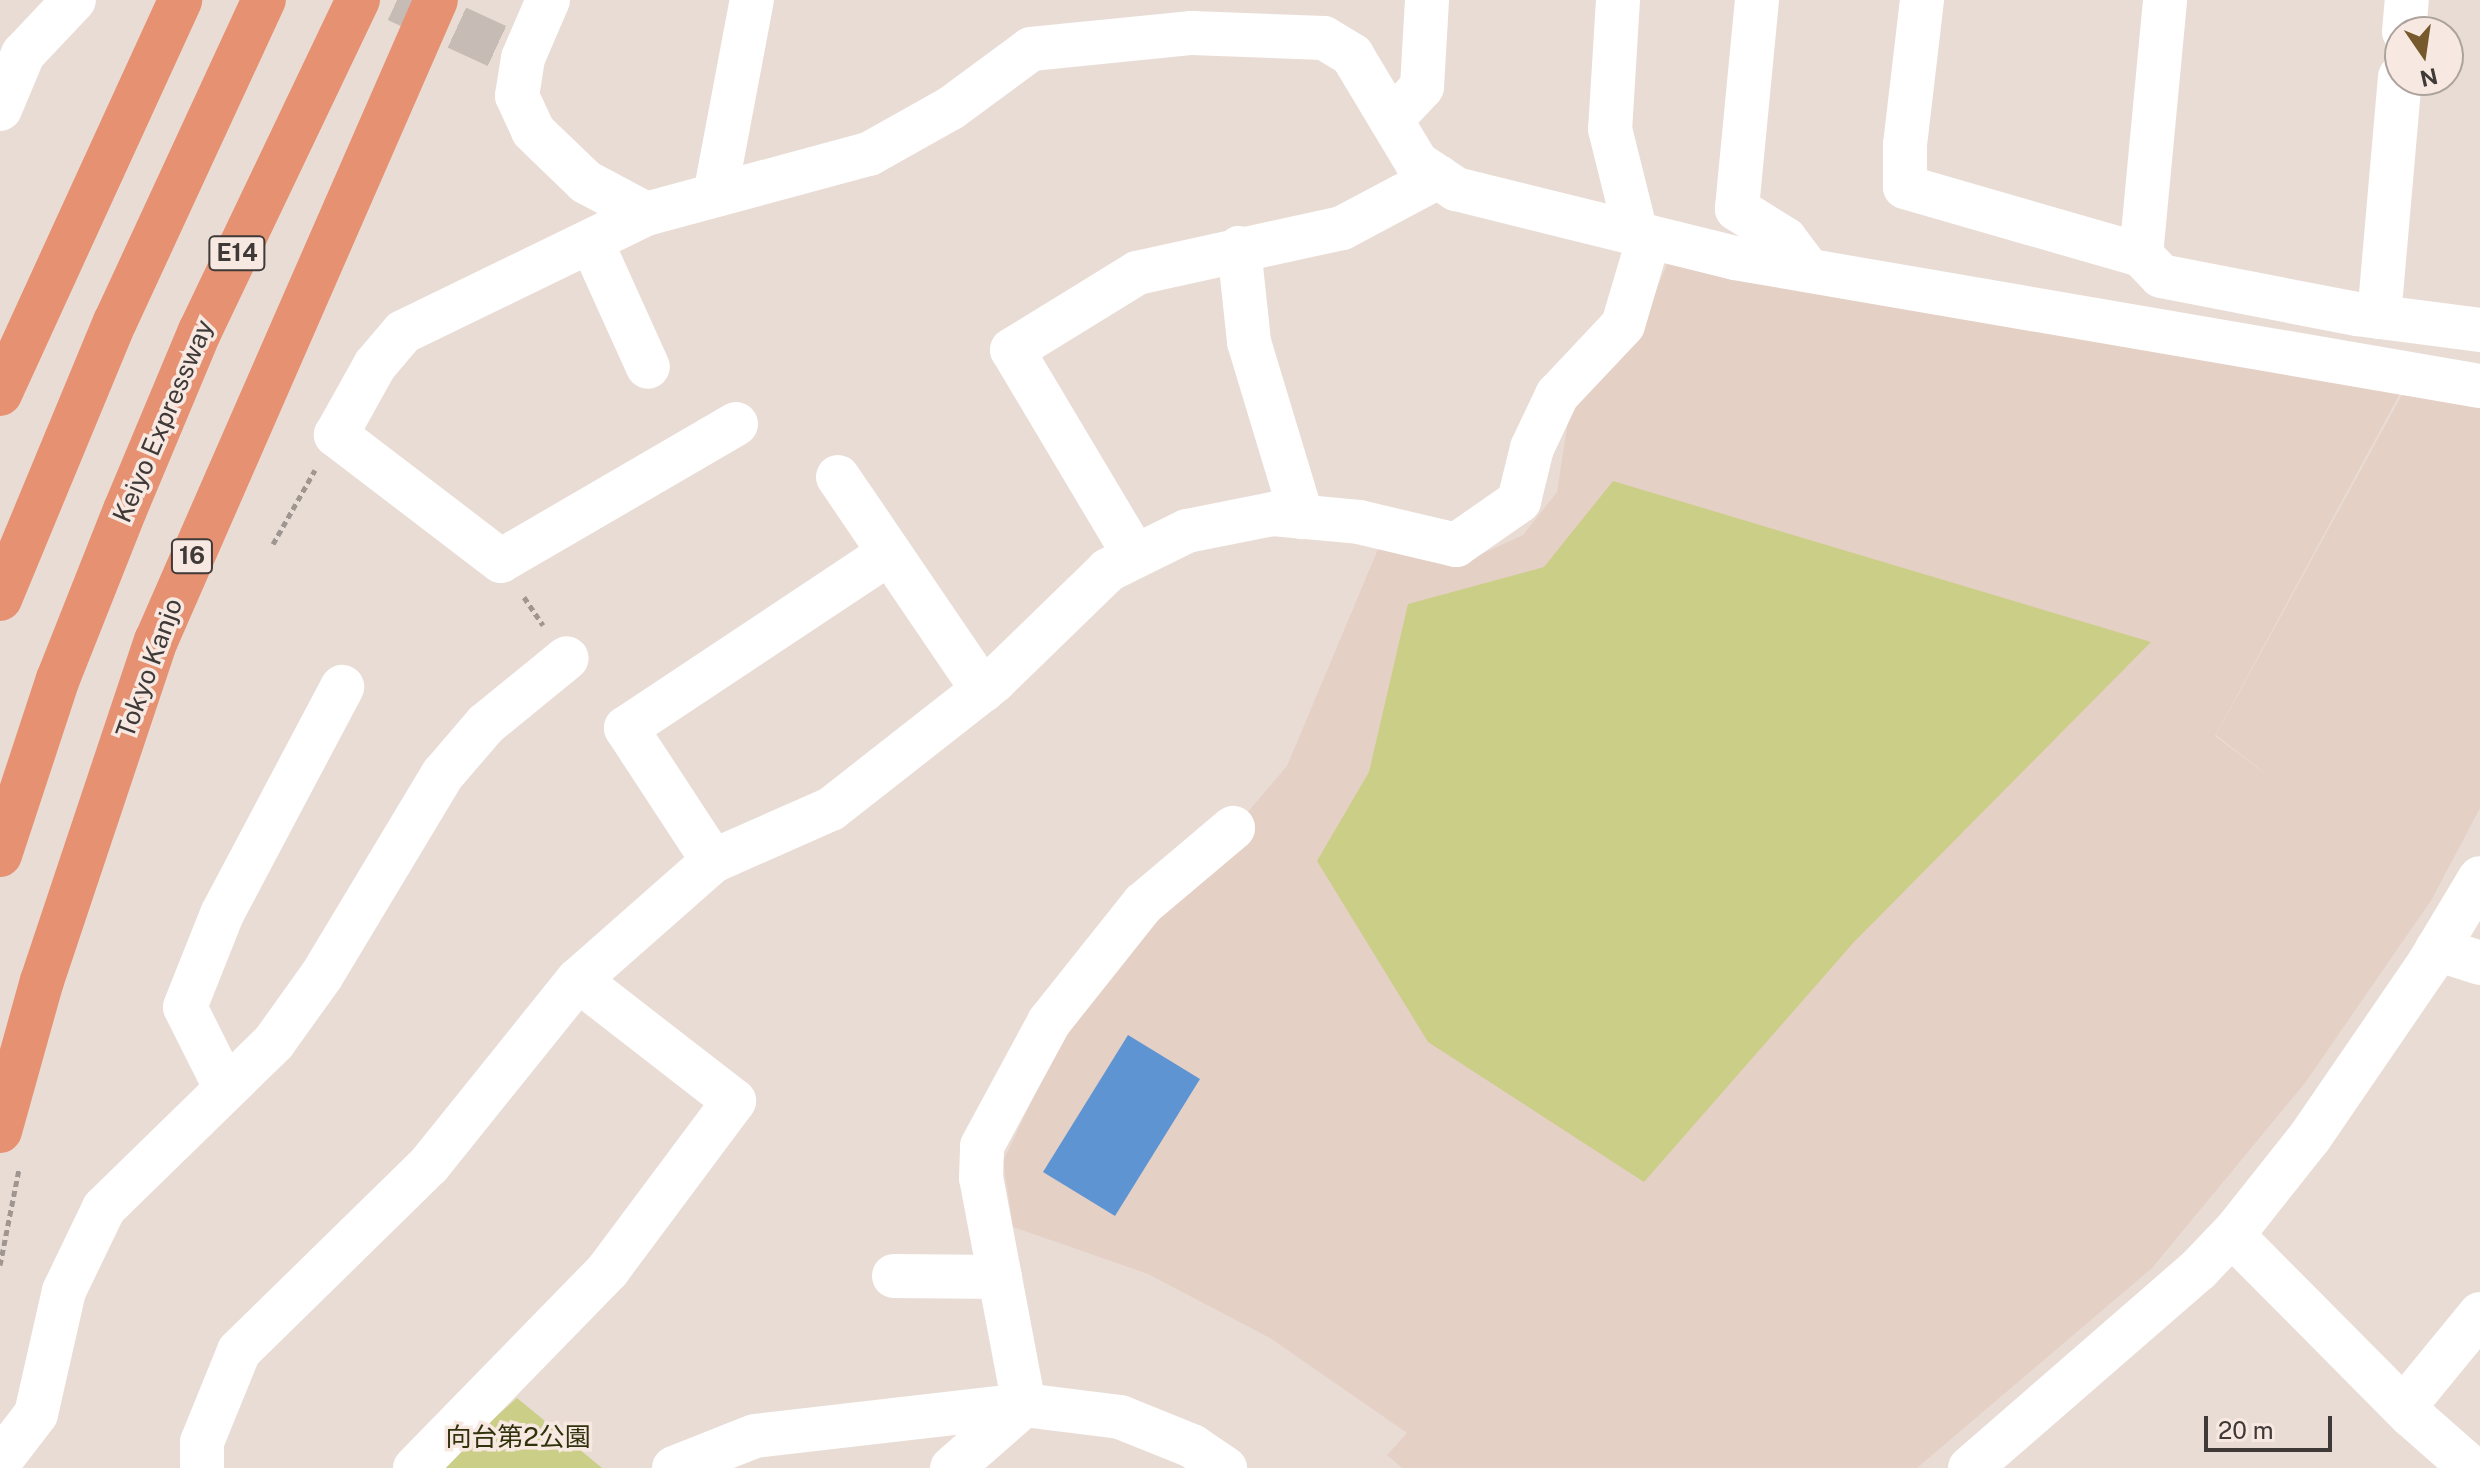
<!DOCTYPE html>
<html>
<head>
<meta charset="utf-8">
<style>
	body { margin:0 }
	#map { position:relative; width:2480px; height:1468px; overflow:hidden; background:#e9dcd5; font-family:"Public Sans","Noto Sans JP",sans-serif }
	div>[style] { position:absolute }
	.built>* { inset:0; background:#e5d0c6 }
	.green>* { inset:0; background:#cbce86 }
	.water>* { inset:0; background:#5f94d3 }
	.minor-tunnel>* { height:44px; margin-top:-22px; transform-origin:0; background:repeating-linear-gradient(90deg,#c7bbb5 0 44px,transparent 0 66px) }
	.path>* { height:5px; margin-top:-2.5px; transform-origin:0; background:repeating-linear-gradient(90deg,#9f9591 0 6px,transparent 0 10px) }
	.minor>* { height:44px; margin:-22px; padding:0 22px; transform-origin:22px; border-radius:22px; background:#fff }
	.highway>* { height:44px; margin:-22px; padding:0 22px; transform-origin:22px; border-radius:22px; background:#e69171 }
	span { translate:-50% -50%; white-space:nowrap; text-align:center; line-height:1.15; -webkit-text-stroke:7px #f7e9e2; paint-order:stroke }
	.shield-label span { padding:2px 6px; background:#f7e9e2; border:2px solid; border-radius:6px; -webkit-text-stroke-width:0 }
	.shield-label { font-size:24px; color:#3f3937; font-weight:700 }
	.street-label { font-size:26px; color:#3f3937 }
	.park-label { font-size:26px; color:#31320c }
	.north { position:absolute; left:2384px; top:16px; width:80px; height:80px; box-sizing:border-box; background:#f7e9e2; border:2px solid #ada39e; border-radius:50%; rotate:167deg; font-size:22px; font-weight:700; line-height:32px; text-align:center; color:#3f3937 }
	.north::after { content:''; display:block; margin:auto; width:28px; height:36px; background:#76592c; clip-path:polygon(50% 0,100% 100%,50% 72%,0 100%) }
	.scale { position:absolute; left:2204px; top:1416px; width:128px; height:36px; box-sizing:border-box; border:4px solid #3f3937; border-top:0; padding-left:10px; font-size:24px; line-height:28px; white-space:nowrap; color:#3f3937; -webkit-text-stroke:6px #f7e9e2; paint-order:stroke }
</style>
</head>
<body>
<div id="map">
	<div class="built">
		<div style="clip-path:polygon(1670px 256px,2403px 388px,2215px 736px,2279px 784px,2216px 735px,2405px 389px,2480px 404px,2480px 808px,2432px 899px,2305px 1083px,2152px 1268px,1917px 1468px,1402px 1468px,1387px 1455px,1407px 1433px,1270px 1338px,1148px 1274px,1013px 1227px,1003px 1161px,1071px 1019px,1287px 766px,1381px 542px,1464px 562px,1523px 535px,1557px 492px,1571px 401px,1644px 321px)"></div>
	</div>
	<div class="green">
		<div style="clip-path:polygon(1613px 481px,2151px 642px,1854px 942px,1644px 1182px,1428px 1042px,1317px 861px,1369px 772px,1408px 604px,1544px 567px)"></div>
		<div style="clip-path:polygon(517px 1398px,602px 1468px,437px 1468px)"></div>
	</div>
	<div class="water">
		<div style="clip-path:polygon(1128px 1035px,1200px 1079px,1115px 1216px,1043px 1172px)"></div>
	</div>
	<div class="minor-tunnel">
		<div style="left:397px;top:0;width:139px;rotate:24.7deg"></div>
	</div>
	<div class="path">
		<div style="left:273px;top:544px;width:85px;rotate:-60.4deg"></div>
		<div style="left:524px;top:597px;width:34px;rotate:56deg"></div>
		<div style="left:0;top:1265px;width:98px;rotate:-78.8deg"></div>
	</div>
	<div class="minor">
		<div style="left:548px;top:0;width:63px;rotate:113.3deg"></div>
		<div style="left:523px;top:58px;width:38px;rotate:99deg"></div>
		<div style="left:517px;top:96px;width:38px;rotate:65deg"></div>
		<div style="left:533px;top:131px;width:74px;rotate:43.9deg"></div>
		<div style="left:586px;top:182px;width:68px;rotate:28.1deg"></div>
		<div style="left:1618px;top:0;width:129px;rotate:93.5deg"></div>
		<div style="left:1610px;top:129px;width:107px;rotate:76deg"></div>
		<div style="left:1757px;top:0;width:210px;rotate:95.5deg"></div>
		<div style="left:1737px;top:209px;width:57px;rotate:32deg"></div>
		<div style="left:1785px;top:239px;width:39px;rotate:53deg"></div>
		<div style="left:1922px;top:0;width:145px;rotate:96.7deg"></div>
		<div style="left:1905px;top:144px;width:43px;rotate:90deg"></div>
		<div style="left:1905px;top:187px;width:246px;rotate:16.1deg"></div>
		<div style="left:2141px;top:255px;width:29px;rotate:46deg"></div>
		<div style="left:2161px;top:276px;width:200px;rotate:11deg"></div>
		<div style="left:2357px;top:314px;width:124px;rotate:7.4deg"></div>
		<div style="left:2404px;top:32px;width:32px;rotate:-85deg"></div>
		<div style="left:0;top:109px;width:60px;rotate:-67.3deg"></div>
		<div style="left:23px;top:54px;width:74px;rotate:-46.6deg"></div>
		<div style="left:1391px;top:120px;width:45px;rotate:-46.8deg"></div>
		<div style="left:1422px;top:87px;width:87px;rotate:-86.7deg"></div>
		<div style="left:715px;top:195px;width:198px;rotate:-79.3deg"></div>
		<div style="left:591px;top:241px;width:138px;rotate:65.7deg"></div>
		<div style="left:1239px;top:248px;width:95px;rotate:83.9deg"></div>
		<div style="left:1249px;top:342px;width:183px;rotate:73.2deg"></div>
		<div style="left:2141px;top:255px;width:256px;rotate:-84.6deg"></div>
		<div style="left:2379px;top:317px;width:241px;rotate:-85deg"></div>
		<div style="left:736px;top:424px;width:272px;rotate:149.8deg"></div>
		<div style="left:501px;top:561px;width:208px;rotate:-142.6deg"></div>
		<div style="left:336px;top:435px;width:80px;rotate:-60.9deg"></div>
		<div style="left:375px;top:365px;width:43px;rotate:-49.7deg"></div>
		<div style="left:403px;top:332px;width:270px;rotate:-25.9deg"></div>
		<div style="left:646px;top:214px;width:231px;rotate:-15.1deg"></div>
		<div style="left:869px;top:154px;width:94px;rotate:-29.3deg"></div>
		<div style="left:951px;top:108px;width:99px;rotate:-36.4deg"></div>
		<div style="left:1031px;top:49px;width:162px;rotate:-5.7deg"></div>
		<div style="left:1192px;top:33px;width:132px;rotate:2.2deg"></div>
		<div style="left:1324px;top:38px;width:33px;rotate:31deg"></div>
		<div style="left:1352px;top:55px;width:126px;rotate:59deg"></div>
		<div style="left:1417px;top:163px;width:47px;rotate:33.7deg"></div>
		<div style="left:1456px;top:189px;width:287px;rotate:13.9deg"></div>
		<div style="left:1735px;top:258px;width:756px;rotate:9.75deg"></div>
		<div style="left:838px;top:477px;width:258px;rotate:55.8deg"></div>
		<div style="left:1135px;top:556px;width:240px;rotate:-120.8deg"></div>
		<div style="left:1012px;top:350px;width:147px;rotate:-31.6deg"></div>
		<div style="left:1137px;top:273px;width:210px;rotate:-12.4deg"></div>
		<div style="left:1342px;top:228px;width:109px;rotate:-28deg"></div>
		<div style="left:713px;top:861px;width:159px;rotate:-123.2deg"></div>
		<div style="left:626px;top:728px;width:316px;rotate:-33.6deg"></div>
		<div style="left:2437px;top:949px;width:45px;rotate:18deg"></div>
		<div style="left:225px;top:1087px;width:89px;rotate:-116.6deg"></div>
		<div style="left:185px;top:1007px;width:100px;rotate:-68.3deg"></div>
		<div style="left:222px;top:914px;width:257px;rotate:-62.1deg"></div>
		<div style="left:2232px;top:1235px;width:255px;rotate:45.2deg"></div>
		<div style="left:2412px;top:1416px;width:79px;rotate:41.4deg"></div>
		<div style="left:894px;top:1276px;width:106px;rotate:0.5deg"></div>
		<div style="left:2404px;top:1407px;width:120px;rotate:-50.7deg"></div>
		<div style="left:0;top:1461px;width:59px;rotate:-52.5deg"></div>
		<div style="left:36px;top:1414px;width:126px;rotate:-77.2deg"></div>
		<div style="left:64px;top:1291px;width:92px;rotate:-64.3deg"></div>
		<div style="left:104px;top:1208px;width:238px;rotate:-44.3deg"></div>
		<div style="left:274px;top:1042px;width:82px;rotate:-54.4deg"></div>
		<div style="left:322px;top:975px;width:235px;rotate:-59deg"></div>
		<div style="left:443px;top:774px;width:66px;rotate:-49.3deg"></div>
		<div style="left:486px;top:724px;width:104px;rotate:-39.2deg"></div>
		<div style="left:202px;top:1468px;width:26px;rotate:-90deg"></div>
		<div style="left:202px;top:1442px;width:98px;rotate:-67.9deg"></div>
		<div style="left:239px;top:1351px;width:266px;rotate:-44.4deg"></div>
		<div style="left:429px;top:1165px;width:238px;rotate:-51.2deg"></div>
		<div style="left:578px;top:980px;width:180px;rotate:-41.4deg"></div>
		<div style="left:713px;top:861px;width:129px;rotate:-23.8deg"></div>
		<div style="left:831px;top:809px;width:207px;rotate:-38.1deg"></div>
		<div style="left:994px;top:681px;width:159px;rotate:-44.2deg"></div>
		<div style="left:1108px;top:570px;width:88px;rotate:-26.3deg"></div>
		<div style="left:1187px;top:531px;width:88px;rotate:-11.2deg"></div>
		<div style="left:1273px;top:514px;width:86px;rotate:5.3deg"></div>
		<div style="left:1359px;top:522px;width:100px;rotate:13.3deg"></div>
		<div style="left:1456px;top:545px;width:77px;rotate:-34.9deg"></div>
		<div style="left:1519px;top:501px;width:55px;rotate:-76.2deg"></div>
		<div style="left:1532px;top:448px;width:59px;rotate:-64.7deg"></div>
		<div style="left:1557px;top:395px;width:96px;rotate:-46.7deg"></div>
		<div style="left:1623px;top:325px;width:92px;rotate:-73.5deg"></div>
		<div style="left:415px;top:1468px;width:277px;rotate:-45.7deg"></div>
		<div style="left:608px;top:1270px;width:211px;rotate:-53.3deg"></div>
		<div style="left:734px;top:1101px;width:197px;rotate:-142.2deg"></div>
		<div style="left:674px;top:1468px;width:87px;rotate:-21.6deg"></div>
		<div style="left:755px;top:1436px;width:271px;rotate:-6.6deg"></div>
		<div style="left:1024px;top:1405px;width:97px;rotate:7.1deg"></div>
		<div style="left:1120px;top:1417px;width:78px;rotate:21.9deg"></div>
		<div style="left:1192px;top:1446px;width:40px;rotate:34deg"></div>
		<div style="left:952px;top:1468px;width:96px;rotate:-41.2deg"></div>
		<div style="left:1024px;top:1405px;width:231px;rotate:-100.7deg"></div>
		<div style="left:981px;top:1178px;width:32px;rotate:-88deg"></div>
		<div style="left:982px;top:1146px;width:141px;rotate:-61.6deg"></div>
		<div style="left:1049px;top:1022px;width:151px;rotate:-51.5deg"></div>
		<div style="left:1143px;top:904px;width:118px;rotate:-40.2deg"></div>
		<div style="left:1970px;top:1468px;width:302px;rotate:-41deg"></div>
		<div style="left:2198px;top:1270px;width:57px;rotate:-46.4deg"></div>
		<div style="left:2237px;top:1229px;width:117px;rotate:-51.6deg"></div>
		<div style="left:2310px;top:1137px;width:211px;rotate:-55.6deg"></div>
		<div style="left:2429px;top:963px;width:99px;rotate:-59deg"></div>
	</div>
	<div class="highway">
		<div style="left:0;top:394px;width:433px;rotate:-65.4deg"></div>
		<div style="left:0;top:599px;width:300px;rotate:-67.5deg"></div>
		<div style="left:115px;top:322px;width:355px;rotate:-65.2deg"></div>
		<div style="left:0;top:855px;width:185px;rotate:-71.8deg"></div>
		<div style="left:58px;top:679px;width:182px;rotate:-68.4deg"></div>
		<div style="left:125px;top:510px;width:194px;rotate:-67.3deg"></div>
		<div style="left:200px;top:331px;width:367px;rotate:-64.5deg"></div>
		<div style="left:0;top:1131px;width:156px;rotate:-74.4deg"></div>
		<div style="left:42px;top:981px;width:359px;rotate:-71.5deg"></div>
		<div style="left:156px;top:641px;width:699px;rotate:-66.4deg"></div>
	</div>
	<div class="shield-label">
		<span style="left:237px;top:253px">E14</span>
		<span style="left:192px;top:556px">16</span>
	</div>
	<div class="street-label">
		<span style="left:163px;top:421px;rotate:-67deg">Keiyo Expressway</span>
		<span style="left:149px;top:668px;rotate:-70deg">Tokyo Kanjo</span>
	</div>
	<div class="park-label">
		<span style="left:518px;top:1437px">向台第2公園</span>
	</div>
	<div class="north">N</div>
	<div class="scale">20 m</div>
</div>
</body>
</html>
